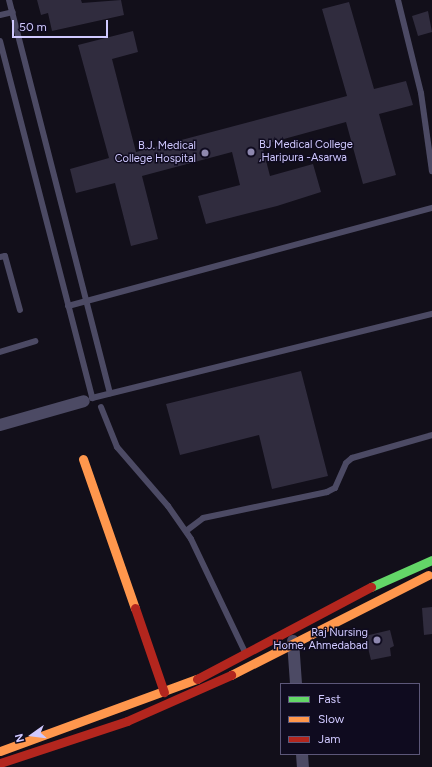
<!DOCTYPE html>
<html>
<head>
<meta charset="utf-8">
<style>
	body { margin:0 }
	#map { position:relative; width:432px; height:767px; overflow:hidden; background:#120f1a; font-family:Figtree,sans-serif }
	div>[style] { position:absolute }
	.building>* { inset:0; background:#302c3e }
	.lane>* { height:6px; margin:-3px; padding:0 3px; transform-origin:3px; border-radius:3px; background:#4c4a64 }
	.street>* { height:12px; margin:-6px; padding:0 6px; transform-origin:6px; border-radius:6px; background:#4c4a64 }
	.fast>* { height:9px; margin:-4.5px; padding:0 4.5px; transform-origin:4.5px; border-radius:4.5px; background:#63d668 }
	.slow>* { height:9px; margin:-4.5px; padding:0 4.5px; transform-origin:4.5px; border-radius:4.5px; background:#ff974d }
	.jam>* { height:9px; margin:-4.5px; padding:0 4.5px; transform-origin:4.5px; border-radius:4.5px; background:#b3261e }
	.dots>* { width:11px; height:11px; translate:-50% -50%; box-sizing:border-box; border:2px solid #0f0b1f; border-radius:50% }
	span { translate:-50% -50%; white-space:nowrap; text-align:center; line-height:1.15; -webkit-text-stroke:3px #0f0b1f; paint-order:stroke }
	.poi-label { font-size:11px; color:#d0c9ff }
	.left { translate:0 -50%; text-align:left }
	.right { translate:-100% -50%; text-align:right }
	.legend { position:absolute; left:280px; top:683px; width:140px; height:72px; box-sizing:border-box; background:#0f0b1f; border:1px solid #5c5779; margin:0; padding:5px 7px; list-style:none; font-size:12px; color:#d0c9ff }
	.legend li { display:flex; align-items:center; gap:8px; height:20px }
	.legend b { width:20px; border:1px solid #5c5779 }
	.north { position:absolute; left:12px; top:715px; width:40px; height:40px; -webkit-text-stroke:3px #0f0b1f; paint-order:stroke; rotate:256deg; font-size:11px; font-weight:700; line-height:16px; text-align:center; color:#d0c9ff }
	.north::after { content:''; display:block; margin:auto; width:14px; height:18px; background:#d0c9ff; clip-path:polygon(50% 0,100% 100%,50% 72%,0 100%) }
	.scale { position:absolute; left:12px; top:20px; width:96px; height:18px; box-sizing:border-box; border:2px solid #d0c9ff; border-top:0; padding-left:5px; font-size:12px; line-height:14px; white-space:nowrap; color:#d0c9ff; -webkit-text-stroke:3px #0f0b1f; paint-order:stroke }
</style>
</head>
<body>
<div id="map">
	<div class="building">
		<div style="clip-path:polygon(37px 0,81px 0,82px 3px,121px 0,124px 15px,52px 31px,48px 13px,41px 15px)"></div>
		<div style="clip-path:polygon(349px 2px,374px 89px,406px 81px,413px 105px,379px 114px,396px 175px,363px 184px,346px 122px,262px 145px,270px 176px,313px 164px,321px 192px,277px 206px,206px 224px,198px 196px,240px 185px,232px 152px,142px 176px,158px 239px,131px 246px,115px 183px,76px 193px,70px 169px,109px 158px,78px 45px,133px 31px,138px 52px,112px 59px,136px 152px,347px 96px,322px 9px)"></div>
		<div style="clip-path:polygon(428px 11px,432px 32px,418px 36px,412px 16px)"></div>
		<div style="clip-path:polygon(301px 371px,328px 476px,272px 489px,259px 435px,180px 455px,166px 404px)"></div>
		<div style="clip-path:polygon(432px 607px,432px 634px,424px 635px,422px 608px)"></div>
		<div style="clip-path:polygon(390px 630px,394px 646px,390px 648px,391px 656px,371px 660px,365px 636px)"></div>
	</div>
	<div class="lane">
		<div style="left:9px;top:0;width:406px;rotate:75.6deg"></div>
		<div style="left:398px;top:0;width:96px;rotate:76.1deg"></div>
		<div style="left:421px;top:93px;width:79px;rotate:82deg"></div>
		<div style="left:0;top:15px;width:13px;rotate:-13deg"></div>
		<div style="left:0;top:41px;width:369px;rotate:75.5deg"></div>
		<div style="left:92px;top:398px;width:350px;rotate:-13.9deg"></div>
		<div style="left:0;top:257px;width:5px;rotate:-11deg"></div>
		<div style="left:5px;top:256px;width:56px;rotate:74.5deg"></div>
		<div style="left:68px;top:306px;width:377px;rotate:-15.1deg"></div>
		<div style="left:0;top:352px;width:37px;rotate:-17deg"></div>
		<div style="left:101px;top:407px;width:43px;rotate:68.2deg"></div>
		<div style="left:117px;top:447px;width:78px;rotate:49.2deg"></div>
		<div style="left:168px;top:506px;width:40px;rotate:55.1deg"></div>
		<div style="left:191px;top:539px;width:125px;rotate:64.5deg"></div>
		<div style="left:186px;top:531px;width:21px;rotate:-37deg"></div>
		<div style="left:203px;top:518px;width:127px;rotate:-11.8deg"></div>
		<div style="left:327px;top:492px;width:9px;rotate:-27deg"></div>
		<div style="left:335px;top:488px;width:27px;rotate:-66deg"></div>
		<div style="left:346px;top:463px;width:8px;rotate:-40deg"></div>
		<div style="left:352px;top:458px;width:83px;rotate:-16deg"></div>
	</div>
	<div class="street">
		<div style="left:0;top:425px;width:87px;rotate:-15.9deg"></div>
		<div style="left:293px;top:641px;width:43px;rotate:86deg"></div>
		<div style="left:302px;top:754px;width:13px;rotate:86deg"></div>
	</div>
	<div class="fast">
		<div style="left:371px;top:587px;width:67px;rotate:-23.9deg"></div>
	</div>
	<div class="slow">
		<div style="left:83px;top:459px;width:158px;rotate:70.8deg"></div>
		<div style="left:231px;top:675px;width:221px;rotate:-26.9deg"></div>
		<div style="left:0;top:751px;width:210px;rotate:-20.1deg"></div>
	</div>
	<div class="jam">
		<div style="left:135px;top:608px;width:89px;rotate:71deg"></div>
		<div style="left:197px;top:679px;width:197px;rotate:-27.9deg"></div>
		<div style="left:0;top:763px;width:134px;rotate:-18.3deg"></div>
		<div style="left:127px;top:721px;width:114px;rotate:-23.9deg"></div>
	</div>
	<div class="dots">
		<div style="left:251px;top:152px;background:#8e88af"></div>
		<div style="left:205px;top:153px;background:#8e88af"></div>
		<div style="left:377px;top:640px;background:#8e88af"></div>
	</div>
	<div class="poi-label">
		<span class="left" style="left:259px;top:152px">BJ Medical College<br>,Haripura -Asarwa</span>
		<span class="right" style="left:196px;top:153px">B.J. Medical<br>College Hospital</span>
		<span class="right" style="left:368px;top:640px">Raj Nursing<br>Home, Ahmedabad</span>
	</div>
	<ul class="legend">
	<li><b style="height:5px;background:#63d668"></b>Fast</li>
	<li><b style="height:5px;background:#ff974d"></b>Slow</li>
	<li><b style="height:5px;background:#b3261e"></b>Jam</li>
	</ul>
	<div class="north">N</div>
	<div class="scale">50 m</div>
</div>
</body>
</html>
